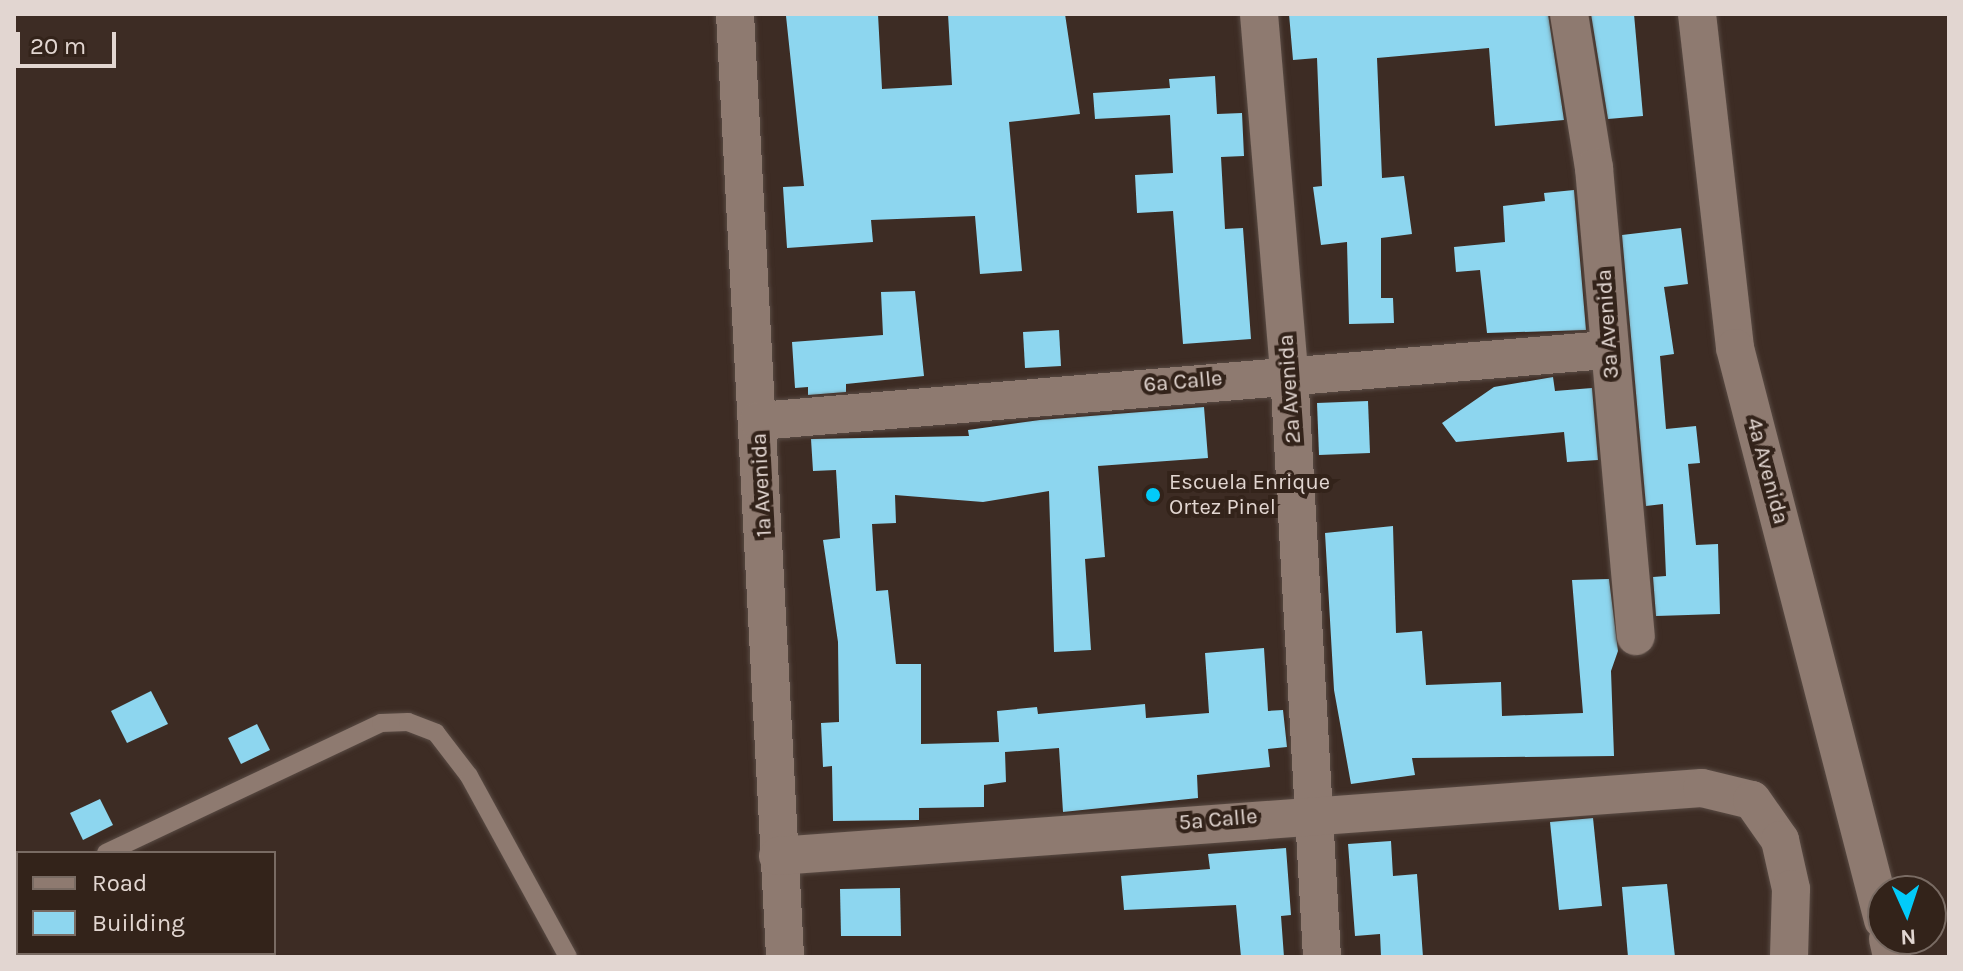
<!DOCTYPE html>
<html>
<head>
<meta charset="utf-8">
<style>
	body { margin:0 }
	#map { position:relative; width:1963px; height:971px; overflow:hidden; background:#3d2c24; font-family:Karla,sans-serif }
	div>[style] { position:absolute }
	.building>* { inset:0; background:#8dd6ef }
	.roads { filter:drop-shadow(0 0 2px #594b44) drop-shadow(0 0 2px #594b44) }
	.lane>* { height:18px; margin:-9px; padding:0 9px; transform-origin:9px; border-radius:9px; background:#8e7a70 }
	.street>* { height:38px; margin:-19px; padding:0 19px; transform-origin:19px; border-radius:19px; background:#8e7a70 }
	.dots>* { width:22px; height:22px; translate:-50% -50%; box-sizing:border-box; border:4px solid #33231a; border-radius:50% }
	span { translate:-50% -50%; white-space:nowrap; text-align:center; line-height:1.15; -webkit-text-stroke:8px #33231a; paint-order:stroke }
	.street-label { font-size:22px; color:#e2d6d1 }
	.poi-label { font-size:22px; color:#e2d6d1 }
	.left { translate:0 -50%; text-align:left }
	.frame { position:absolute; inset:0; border:16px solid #e2d6d1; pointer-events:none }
	.legend { position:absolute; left:16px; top:851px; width:260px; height:104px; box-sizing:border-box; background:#33231a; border:2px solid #796b63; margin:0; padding:10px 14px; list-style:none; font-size:24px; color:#e2d6d1 }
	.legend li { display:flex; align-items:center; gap:16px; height:40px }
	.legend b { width:40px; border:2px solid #796b63 }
	.north { position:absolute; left:1867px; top:875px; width:80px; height:80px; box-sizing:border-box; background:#33231a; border:2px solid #796b63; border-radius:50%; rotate:177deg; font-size:22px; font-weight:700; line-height:32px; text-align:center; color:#e2d6d1 }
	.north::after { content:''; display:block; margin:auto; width:28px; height:36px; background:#02cbf9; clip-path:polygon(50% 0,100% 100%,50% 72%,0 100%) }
	.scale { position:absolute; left:16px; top:32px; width:100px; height:36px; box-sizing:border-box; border:4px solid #e2d6d1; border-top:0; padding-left:10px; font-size:24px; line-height:28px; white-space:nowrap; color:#e2d6d1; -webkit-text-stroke:6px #33231a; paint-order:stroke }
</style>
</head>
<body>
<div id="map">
	<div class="building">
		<div style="clip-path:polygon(878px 14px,882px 89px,952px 85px,948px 14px,1065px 14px,1080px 114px,1009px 122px,1022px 271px,980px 274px,975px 216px,871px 220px,873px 242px,787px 248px,783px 187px,804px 186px,786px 16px)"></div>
		<div style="clip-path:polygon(1289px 14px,1548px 14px,1564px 120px,1495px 126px,1489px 48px,1377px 58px,1382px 178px,1404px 176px,1412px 234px,1381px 238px,1381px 298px,1393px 298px,1394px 323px,1349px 324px,1347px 242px,1321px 245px,1313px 187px,1322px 186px,1317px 58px,1293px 60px)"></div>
		<div style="clip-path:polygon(1591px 14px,1634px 14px,1643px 116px,1608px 119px)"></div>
		<div style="clip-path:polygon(1215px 76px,1217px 114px,1242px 113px,1244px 156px,1221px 157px,1225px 229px,1243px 228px,1251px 339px,1183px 344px,1173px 211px,1137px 213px,1135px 175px,1173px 173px,1170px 115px,1095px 119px,1093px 93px,1170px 88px,1169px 79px)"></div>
		<div style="clip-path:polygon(1574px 190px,1586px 330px,1487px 333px,1480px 270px,1456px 272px,1454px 247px,1505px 242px,1503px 206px,1545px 201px,1544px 193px)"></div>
		<div style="clip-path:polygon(1681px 228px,1688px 284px,1664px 287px,1674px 354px,1660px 356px,1666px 429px,1696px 426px,1700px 463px,1688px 464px,1696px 545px,1718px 544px,1720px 614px,1656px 616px,1653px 577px,1666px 576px,1663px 504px,1646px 506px,1622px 235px)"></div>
		<div style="clip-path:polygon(915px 291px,924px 376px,846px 384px,846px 392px,808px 395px,808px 387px,795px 388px,792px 342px,883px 335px,881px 292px)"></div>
		<div style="clip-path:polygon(1059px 330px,1061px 366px,1025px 368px,1023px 332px)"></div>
		<div style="clip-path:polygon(1553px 377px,1555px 391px,1592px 388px,1598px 460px,1567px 462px,1564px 432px,1456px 442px,1442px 423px,1494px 387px)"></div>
		<div style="clip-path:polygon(1368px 401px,1370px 453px,1319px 455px,1317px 403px)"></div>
		<div style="clip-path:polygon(1204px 407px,1208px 458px,1098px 466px,1105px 557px,1085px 559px,1091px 650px,1054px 652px,1049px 491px,983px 502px,895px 495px,896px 523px,872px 524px,876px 591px,888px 590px,896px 664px,921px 664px,921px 744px,999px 742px,997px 711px,1037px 707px,1038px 714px,1145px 704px,1146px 718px,1209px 713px,1205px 653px,1264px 648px,1268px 711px,1283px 710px,1287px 747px,1268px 749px,1270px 767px,1197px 775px,1198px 798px,1063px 812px,1059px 748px,1005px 752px,1006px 782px,984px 785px,984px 807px,919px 808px,919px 820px,833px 821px,832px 766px,823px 767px,821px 723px,839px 722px,838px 642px,823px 540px,840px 538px,836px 470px,813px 471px,811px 439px,969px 436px,968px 430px,1040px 420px)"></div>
		<div style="clip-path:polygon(1393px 526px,1396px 633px,1422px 631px,1426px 685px,1501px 682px,1502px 716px,1583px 713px,1572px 580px,1609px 579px,1618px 651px,1611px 671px,1614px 756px,1412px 758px,1415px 775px,1351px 784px,1334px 690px,1325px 533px)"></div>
		<div style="clip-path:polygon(151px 691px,168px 724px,127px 743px,111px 711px)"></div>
		<div style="clip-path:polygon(257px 724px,270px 750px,241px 764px,228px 738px)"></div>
		<div style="clip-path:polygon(100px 799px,113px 825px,83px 840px,70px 813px)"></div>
		<div style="clip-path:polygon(1593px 818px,1602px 906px,1559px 910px,1550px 822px)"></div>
		<div style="clip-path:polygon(1391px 841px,1393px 876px,1417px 874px,1423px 957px,1381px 957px,1380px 934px,1355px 936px,1348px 844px)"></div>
		<div style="clip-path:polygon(1286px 848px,1291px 915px,1281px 916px,1284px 957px,1241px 957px,1236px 905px,1124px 910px,1121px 876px,1210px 869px,1208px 854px)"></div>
		<div style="clip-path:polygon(1667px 884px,1675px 957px,1628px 957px,1622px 887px)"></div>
		<div style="clip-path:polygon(900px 888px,901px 936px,841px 936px,840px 889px)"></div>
	</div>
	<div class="roads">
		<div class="lane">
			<div style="left:106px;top:853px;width:304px;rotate:-25.3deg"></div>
			<div style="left:381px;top:723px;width:27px;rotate:-2deg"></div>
			<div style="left:408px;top:722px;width:30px;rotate:21deg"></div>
			<div style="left:436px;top:733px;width:54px;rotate:52.5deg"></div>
			<div style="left:469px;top:776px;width:206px;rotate:61.3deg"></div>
			<div style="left:14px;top:897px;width:4px;rotate:-27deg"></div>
		</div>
		<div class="street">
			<div style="left:735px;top:14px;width:944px;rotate:86.96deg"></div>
			<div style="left:1259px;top:14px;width:359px;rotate:85.2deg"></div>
			<div style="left:1289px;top:372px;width:586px;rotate:86.77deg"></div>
			<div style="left:1569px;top:14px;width:156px;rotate:80.8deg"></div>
			<div style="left:1594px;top:168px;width:470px;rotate:84.9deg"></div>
			<div style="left:1697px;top:14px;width:336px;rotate:83.5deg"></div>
			<div style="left:1735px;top:348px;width:591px;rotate:75.49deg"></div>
			<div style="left:759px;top:421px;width:851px;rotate:-4.79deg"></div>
			<div style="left:778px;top:856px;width:926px;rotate:-4.21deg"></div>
			<div style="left:1702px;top:788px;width:51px;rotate:13.5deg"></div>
			<div style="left:1752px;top:800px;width:49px;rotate:55deg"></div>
			<div style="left:1780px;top:840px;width:50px;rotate:77.3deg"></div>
			<div style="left:1791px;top:889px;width:68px;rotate:91.7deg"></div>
			<div style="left:1888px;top:939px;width:18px;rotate:77deg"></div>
		</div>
	</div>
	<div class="dots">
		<div style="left:1153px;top:495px;background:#02cbf9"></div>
	</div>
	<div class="street-label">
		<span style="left:1608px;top:324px;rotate:-94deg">3a Avenida</span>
		<span style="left:1183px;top:382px;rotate:-5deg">6a Calle</span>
		<span style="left:1290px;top:389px;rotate:-94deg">2a Avenida</span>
		<span style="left:1767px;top:471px;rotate:75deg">4a Avenida</span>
		<span style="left:762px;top:485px;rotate:-93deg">1a Avenida</span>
		<span style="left:1218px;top:820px;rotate:-5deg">5a Calle</span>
	</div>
	<div class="poi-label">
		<span class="left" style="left:1169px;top:495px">Escuela Enrique<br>Ortez Pinel</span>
	</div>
	<div class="frame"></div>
	<ul class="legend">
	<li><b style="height:10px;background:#8e7a70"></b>Road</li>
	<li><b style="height:22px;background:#8dd6ef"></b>Building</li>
	</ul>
	<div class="north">N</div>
	<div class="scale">20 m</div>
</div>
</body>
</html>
